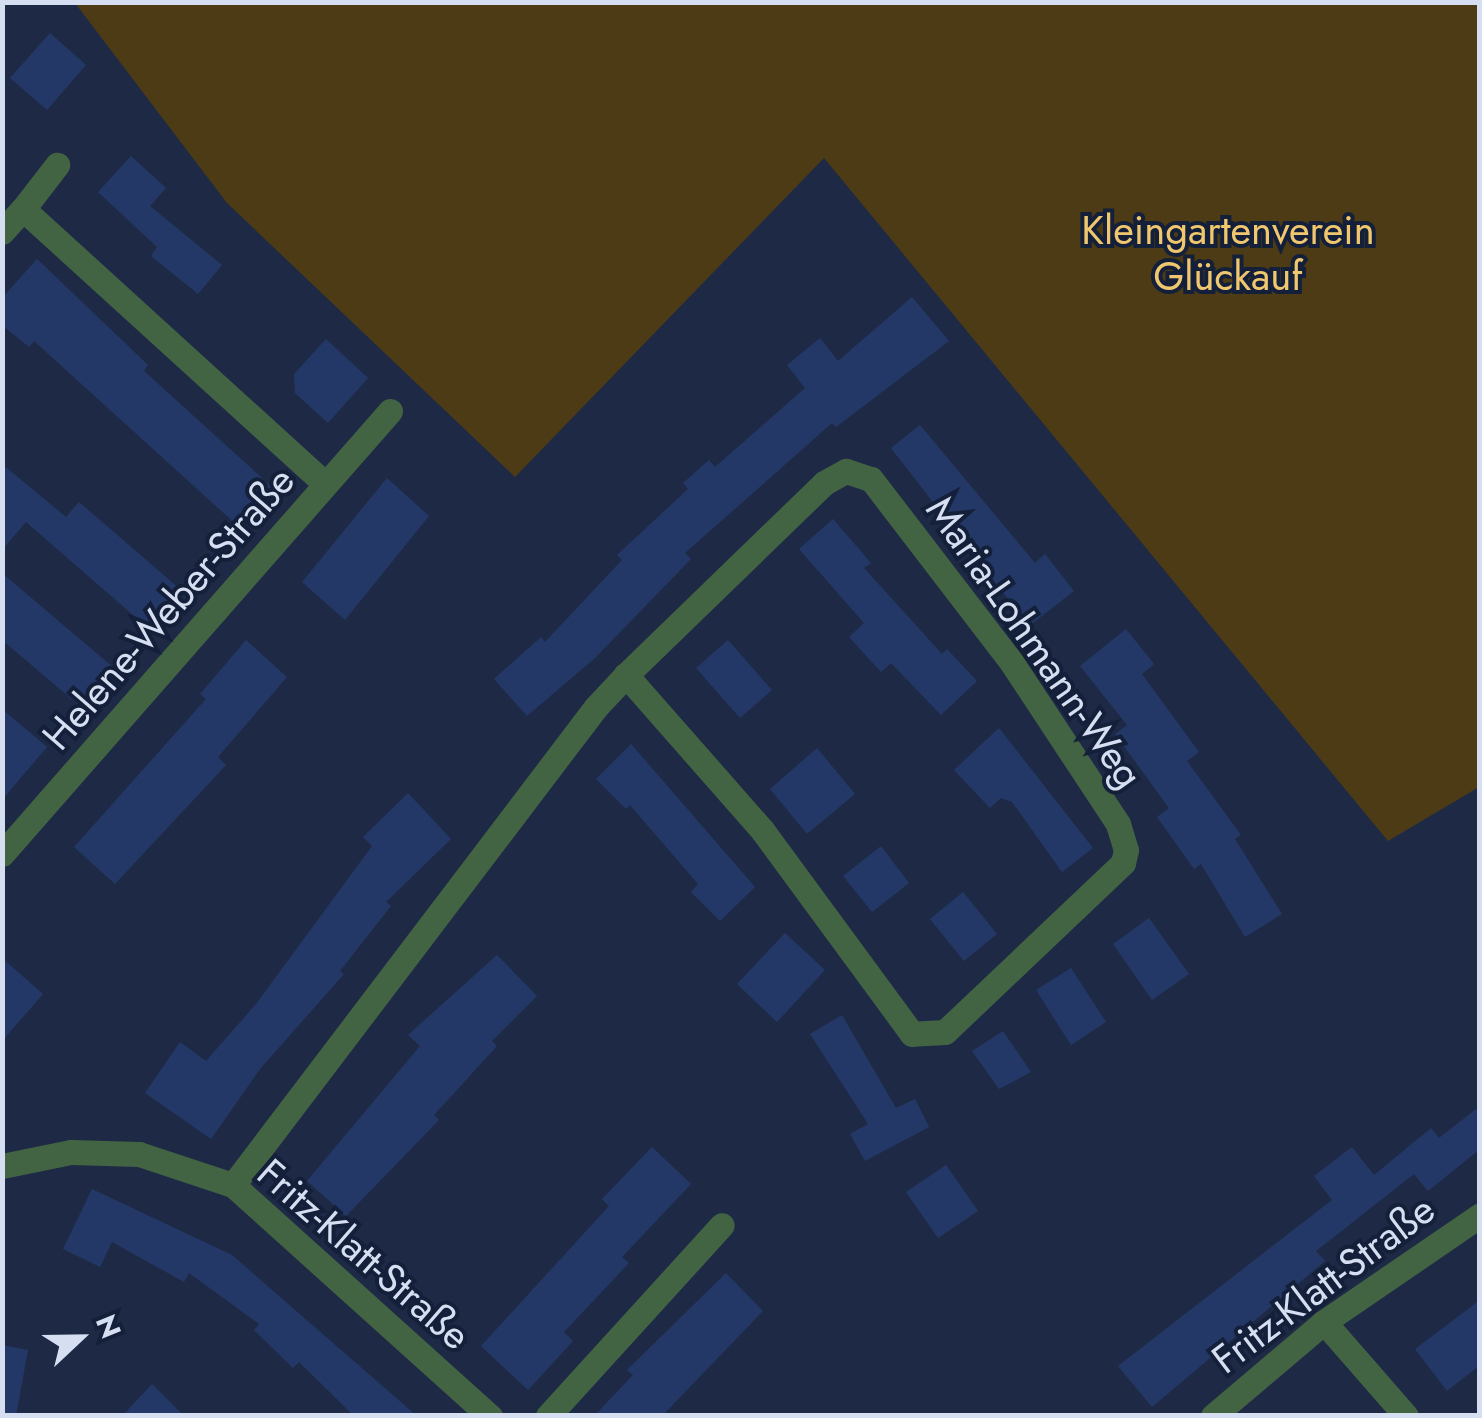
<!DOCTYPE html>
<html>
<head>
<meta charset="utf-8">
<style>
	body { margin:0 }
	#map { position:relative; width:1482px; height:1418px; overflow:hidden; background:#1e2a45; font-family:Jost,sans-serif }
	div>[style] { position:absolute }
	.green>* { inset:0; background:#4c3b14 }
	.building>* { inset:0; background:#243868 }
	.minor>* { height:25px; margin:-12.5px; padding:0 12.5px; transform-origin:12.5px; border-radius:12.5px; background:#426443 }
	span { translate:-50% -50%; white-space:nowrap; text-align:center; line-height:1.15; -webkit-text-stroke:8px #14203a; paint-order:stroke }
	.park-label { font-size:40px; color:#f0c76e }
	.street-label { font-size:40px; color:#d6def1 }
	.frame { position:absolute; inset:0; border:5px solid #d6def1; pointer-events:none }
	.north { position:absolute; left:30px; top:1288px; width:100px; height:100px; -webkit-text-stroke:8px #14203a; paint-order:stroke; rotate:68deg; font-size:28px; font-weight:700; line-height:40px; text-align:center; color:#d6def1 }
	.north::after { content:''; display:block; margin:auto; width:35px; height:45px; background:#d6def1; clip-path:polygon(50% 0,100% 100%,50% 72%,0 100%) }
</style>
</head>
<body>
<div id="map">
	<div class="green">
		<div style="clip-path:polygon(75px 3px,1479px 3px,1479px 787px,1388px 841px,824px 158px,515px 477px,227px 203px)"></div>
	</div>
	<div class="building">
		<div style="clip-path:polygon(50px 33px,86px 65px,47px 110px,10px 78px)"></div>
		<div style="clip-path:polygon(131px 156px,166px 188px,150px 206px,222px 265px,198px 294px,151px 256px,157px 247px,98px 192px)"></div>
		<div style="clip-path:polygon(37px 259px,148px 365px,144px 371px,273px 488px,239px 527px,34px 341px,29px 347px,2px 325px,2px 298px)"></div>
		<div style="clip-path:polygon(912px 297px,949px 341px,836px 427px,832px 423px,685px 553px,691px 559px,595px 658px,527px 716px,494px 679px,541px 637px,545px 642px,622px 560px,617px 555px,688px 489px,683px 483px,709px 460px,715px 467px,805px 388px,787px 365px,820px 338px,838px 361px)"></div>
		<div style="clip-path:polygon(326px 339px,368px 378px,328px 423px,295px 393px,294px 374px)"></div>
		<div style="clip-path:polygon(920px 425px,1035px 563px,1045px 554px,1074px 591px,1029px 626px,891px 448px)"></div>
		<div style="clip-path:polygon(2px 464px,66px 517px,79px 502px,181px 590px,148px 628px,26px 522px,2px 550px)"></div>
		<div style="clip-path:polygon(387px 478px,429px 516px,345px 620px,302px 582px)"></div>
		<div style="clip-path:polygon(833px 519px,871px 563px,864px 568px,942px 654px,947px 649px,977px 681px,941px 715px,891px 663px,881px 672px,849px 637px,864px 623px,799px 549px)"></div>
		<div style="clip-path:polygon(2px 573px,114px 668px,81px 707px,2px 640px)"></div>
		<div style="clip-path:polygon(1126px 629px,1154px 664px,1142px 674px,1199px 752px,1187px 761px,1241px 835px,1235px 839px,1282px 914px,1245px 937px,1201px 864px,1194px 869px,1157px 817px,1169px 808px,1115px 734px,1127px 725px,1080px 666px)"></div>
		<div style="clip-path:polygon(246px 640px,287px 677px,218px 757px,226px 765px,115px 884px,74px 847px,206px 699px,200px 694px)"></div>
		<div style="clip-path:polygon(728px 640px,772px 690px,740px 718px,696px 668px)"></div>
		<div style="clip-path:polygon(2px 709px,47px 747px,2px 800px)"></div>
		<div style="clip-path:polygon(999px 728px,1093px 848px,1062px 872px,1012px 802px,1001px 798px,990px 808px,954px 770px)"></div>
		<div style="clip-path:polygon(631px 744px,755px 887px,720px 921px,691px 892px,698px 884px,630px 805px,626px 809px,596px 779px)"></div>
		<div style="clip-path:polygon(817px 748px,855px 794px,807px 834px,770px 789px)"></div>
		<div style="clip-path:polygon(408px 793px,451px 839px,386px 902px,391px 906px,340px 971px,344px 974px,260px 1069px,211px 1139px,145px 1093px,180px 1042px,206px 1061px,256px 1004px,372px 846px,363px 837px)"></div>
		<div style="clip-path:polygon(881px 846px,909px 883px,872px 912px,843px 876px)"></div>
		<div style="clip-path:polygon(963px 892px,997px 934px,964px 961px,930px 919px)"></div>
		<div style="clip-path:polygon(1149px 918px,1189px 974px,1152px 1000px,1113px 944px)"></div>
		<div style="clip-path:polygon(785px 933px,825px 970px,777px 1022px,737px 984px)"></div>
		<div style="clip-path:polygon(497px 955px,537px 996px,492px 1041px,497px 1046px,434px 1115px,439px 1120px,346px 1216px,307px 1181px,420px 1046px,408px 1035px)"></div>
		<div style="clip-path:polygon(2px 958px,43px 994px,2px 1041px)"></div>
		<div style="clip-path:polygon(1071px 968px,1106px 1022px,1071px 1045px,1036px 990px)"></div>
		<div style="clip-path:polygon(842px 1015px,896px 1108px,915px 1099px,929px 1127px,865px 1161px,850px 1134px,868px 1124px,810px 1034px)"></div>
		<div style="clip-path:polygon(1003px 1031px,1031px 1072px,999px 1089px,972px 1051px)"></div>
		<div style="clip-path:polygon(1480px 1106px,1480px 1149px,1428px 1191px,1414px 1174px,1316px 1251px,1325px 1261px,1152px 1407px,1118px 1366px,1332px 1200px,1314px 1176px,1352px 1147px,1374px 1175px,1431px 1128px,1439px 1138px)"></div>
		<div style="clip-path:polygon(652px 1147px,691px 1184px,622px 1257px,629px 1263px,564px 1332px,573px 1341px,528px 1390px,481px 1346px,609px 1206px,602px 1199px)"></div>
		<div style="clip-path:polygon(946px 1165px,978px 1211px,938px 1238px,906px 1192px)"></div>
		<div style="clip-path:polygon(92px 1189px,232px 1255px,417px 1416px,354px 1416px,299px 1362px,293px 1368px,254px 1330px,259px 1324px,189px 1273px,184px 1282px,112px 1242px,100px 1267px,63px 1249px)"></div>
		<div style="clip-path:polygon(726px 1273px,763px 1311px,662px 1416px,594px 1416px,633px 1375px,627px 1370px)"></div>
		<div style="clip-path:polygon(1480px 1300px,1480px 1365px,1447px 1391px,1415px 1349px)"></div>
		<div style="clip-path:polygon(2px 1345px,28px 1350px,16px 1416px,2px 1416px)"></div>
		<div style="clip-path:polygon(152px 1384px,184px 1416px,122px 1416px)"></div>
	</div>
	<div class="minor">
		<div style="left:23px;top:209px;width:56px;rotate:-52.3deg"></div>
		<div style="left:2px;top:232px;width:31px;rotate:-48deg"></div>
		<div style="left:23px;top:209px;width:408px;rotate:42.3deg"></div>
		<div style="left:2px;top:854px;width:589px;rotate:-48.79deg"></div>
		<div style="left:2px;top:1166px;width:70px;rotate:-11.5deg"></div>
		<div style="left:71px;top:1152px;width:68px;rotate:1.7deg"></div>
		<div style="left:139px;top:1154px;width:99px;rotate:18.3deg"></div>
		<div style="left:233px;top:1185px;width:346px;rotate:42deg"></div>
		<div style="left:233px;top:1185px;width:600px;rotate:-52.79deg"></div>
		<div style="left:596px;top:707px;width:44px;rotate:-46.8deg"></div>
		<div style="left:626px;top:675px;width:276px;rotate:-44.1deg"></div>
		<div style="left:824px;top:483px;width:25px;rotate:-29deg"></div>
		<div style="left:846px;top:471px;width:26px;rotate:18deg"></div>
		<div style="left:871px;top:479px;width:232px;rotate:52.5deg"></div>
		<div style="left:1012px;top:663px;width:193px;rotate:56.6deg"></div>
		<div style="left:1118px;top:824px;width:27px;rotate:73deg"></div>
		<div style="left:1126px;top:850px;width:13px;rotate:103deg"></div>
		<div style="left:1123px;top:863px;width:245px;rotate:136.5deg"></div>
		<div style="left:945px;top:1032px;width:33px;rotate:177deg"></div>
		<div style="left:912px;top:1034px;width:252px;rotate:-126.3deg"></div>
		<div style="left:763px;top:831px;width:208px;rotate:-131.3deg"></div>
		<div style="left:1324px;top:1322px;width:125px;rotate:48.9deg"></div>
		<div style="left:548px;top:1416px;width:258px;rotate:-47.7deg"></div>
		<div style="left:1213px;top:1416px;width:145px;rotate:-40.3deg"></div>
		<div style="left:1324px;top:1322px;width:189px;rotate:-34.4deg"></div>
	</div>
	<div class="park-label">
		<span style="left:1228px;top:253px">Kleingartenverein<br>Glückauf</span>
	</div>
	<div class="street-label">
		<span style="left:168px;top:608px;rotate:-49deg">Helene-Weber-Straße</span>
		<span style="left:1035px;top:642px;rotate:55deg">Maria-Lohmann-Weg</span>
		<span style="left:364px;top:1254px;rotate:41deg">Fritz-Klatt-Straße</span>
		<span style="left:1323px;top:1284px;rotate:-37deg">Fritz-Klatt-Straße</span>
	</div>
	<div class="frame"></div>
	<div class="north">N</div>
</div>
</body>
</html>
